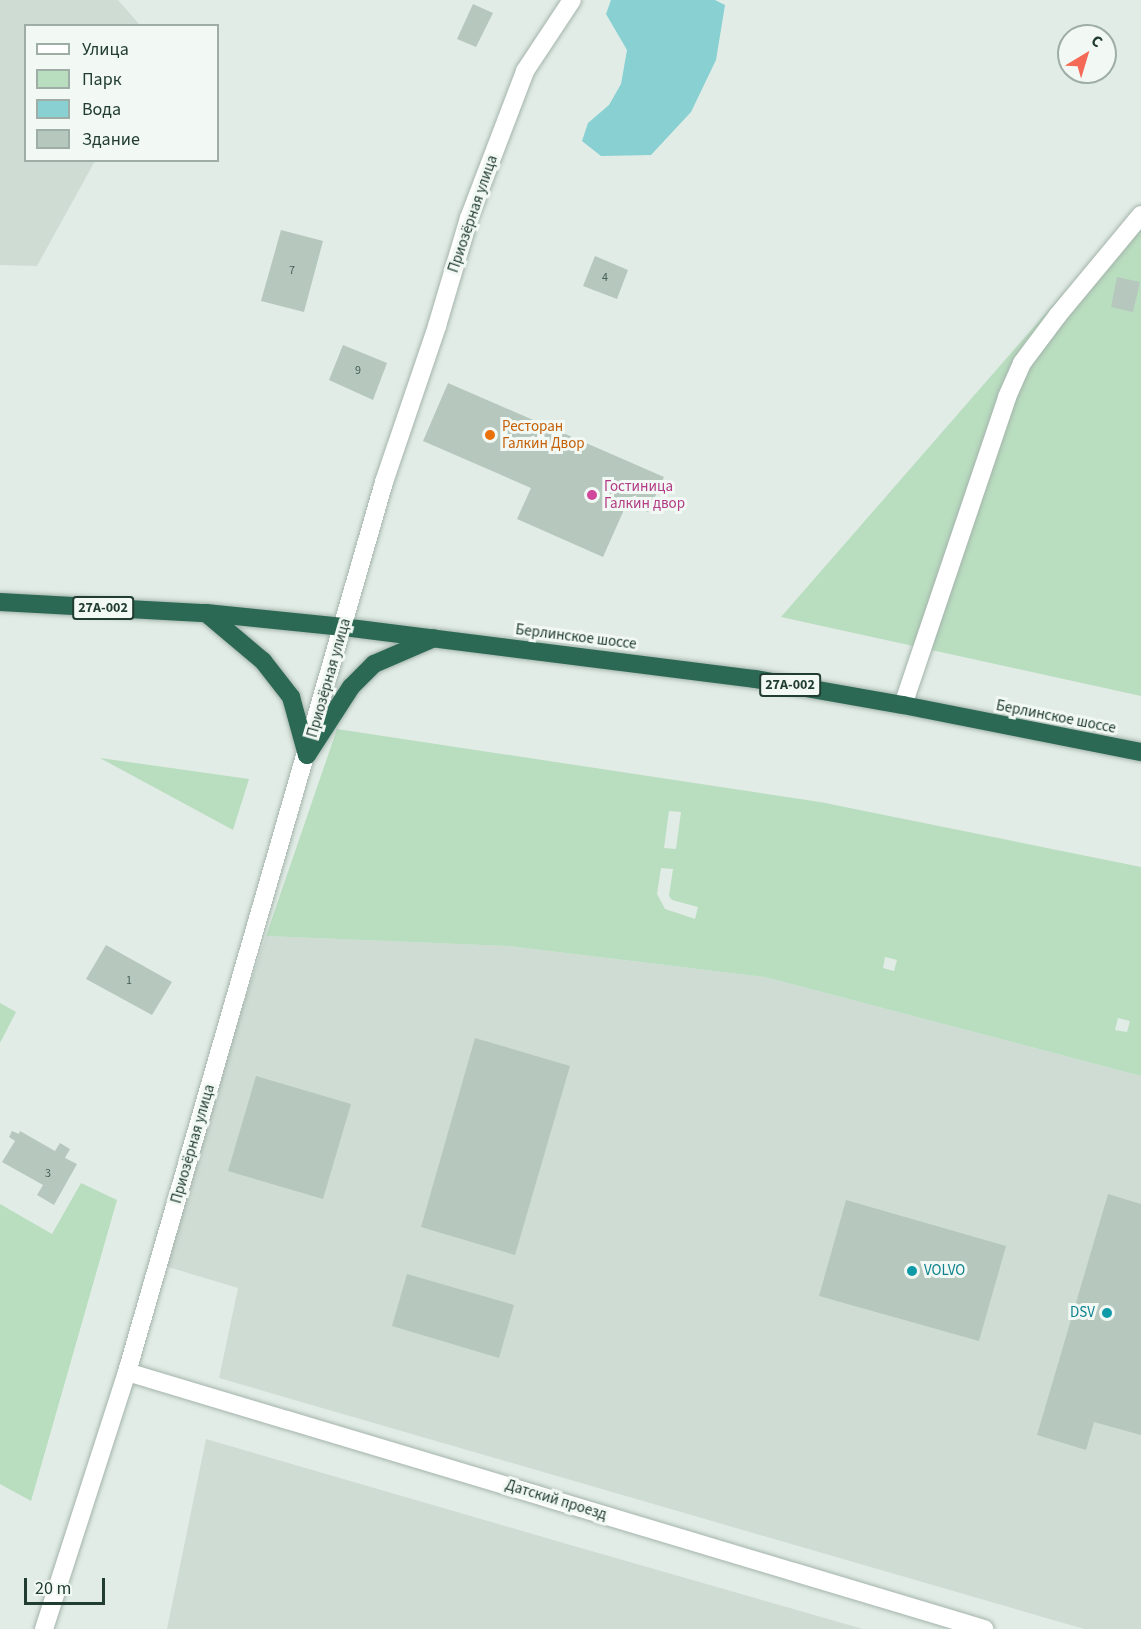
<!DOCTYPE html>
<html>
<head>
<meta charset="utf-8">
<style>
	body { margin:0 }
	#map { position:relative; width:1141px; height:1629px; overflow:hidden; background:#e1ece6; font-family:"Source Sans 3",sans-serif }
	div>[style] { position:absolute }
	.built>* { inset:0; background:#cfdcd4 }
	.green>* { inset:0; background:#b9ddbf }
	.water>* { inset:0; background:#88d0d2 }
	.building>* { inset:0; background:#b6c7be }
	.roads { filter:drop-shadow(0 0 2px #a4b4ac) drop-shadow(0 0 2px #a4b4ac) }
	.minor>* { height:18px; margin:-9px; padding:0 9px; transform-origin:9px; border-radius:9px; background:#fff }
	.highway>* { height:18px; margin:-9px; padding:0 9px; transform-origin:9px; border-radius:9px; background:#2c6955 }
	.dots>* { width:16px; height:16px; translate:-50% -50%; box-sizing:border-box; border:3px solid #f2f8f4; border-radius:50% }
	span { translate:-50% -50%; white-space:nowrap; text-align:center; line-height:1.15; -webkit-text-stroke:6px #f2f8f4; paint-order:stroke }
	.number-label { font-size:12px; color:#466055 }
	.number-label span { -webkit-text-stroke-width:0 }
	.shield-label span { padding:2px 4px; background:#f2f8f4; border:2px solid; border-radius:4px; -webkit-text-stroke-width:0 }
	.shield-label { font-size:14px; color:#213d32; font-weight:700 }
	.street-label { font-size:15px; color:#213d32 }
	.food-label { font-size:15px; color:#c56008 }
	.left { translate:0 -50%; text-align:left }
	.hotel-label { font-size:15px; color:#b23c85 }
	.culture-label { font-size:15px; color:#0d838f }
	.right { translate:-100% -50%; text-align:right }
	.legend { position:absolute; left:24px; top:24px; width:195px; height:138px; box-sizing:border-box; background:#f2f8f4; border:2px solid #9eada6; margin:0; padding:8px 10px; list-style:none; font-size:18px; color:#213d32 }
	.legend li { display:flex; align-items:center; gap:12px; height:30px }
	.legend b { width:30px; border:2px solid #9eada6 }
	.north { position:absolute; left:1057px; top:24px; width:60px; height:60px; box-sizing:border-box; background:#f2f8f4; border:2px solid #9eada6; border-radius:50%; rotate:38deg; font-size:16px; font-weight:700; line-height:24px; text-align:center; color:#213d32 }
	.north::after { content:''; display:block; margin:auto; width:21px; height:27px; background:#f46a57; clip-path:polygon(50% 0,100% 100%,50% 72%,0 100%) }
	.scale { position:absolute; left:24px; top:1578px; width:81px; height:27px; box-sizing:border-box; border:3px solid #213d32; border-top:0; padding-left:8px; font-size:18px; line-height:21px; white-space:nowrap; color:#213d32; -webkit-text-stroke:4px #f2f8f4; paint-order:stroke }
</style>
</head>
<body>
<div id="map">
	<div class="built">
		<div style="clip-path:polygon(0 0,118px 0,140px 25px,26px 26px,26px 160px,95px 161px,37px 266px,0 265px)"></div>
		<div style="clip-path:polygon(266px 936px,507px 946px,765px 977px,1141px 1076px,1141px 1629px,1084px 1629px,219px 1378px,238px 1288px,158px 1264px)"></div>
		<div style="clip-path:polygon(206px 1439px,574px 1546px,863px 1629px,167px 1629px)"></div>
	</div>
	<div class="green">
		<div style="clip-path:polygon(1141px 204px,1141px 696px,781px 617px)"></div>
		<div style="clip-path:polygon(evenodd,337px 729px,820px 802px,1141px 867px,1141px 1076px,765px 977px,507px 946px,266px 936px,337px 729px,669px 811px,681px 812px,676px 849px,664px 848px,669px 811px,337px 729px,661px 868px,673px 869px,669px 896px,672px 900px,698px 907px,695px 919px,665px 909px,657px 894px,661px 868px,337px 729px,885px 957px,897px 960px,894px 971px,883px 968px,885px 957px,337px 729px,1118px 1018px,1130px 1021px,1127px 1032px,1115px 1030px,1118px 1018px)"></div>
		<div style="clip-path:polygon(100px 758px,249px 779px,233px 830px)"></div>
		<div style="clip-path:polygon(0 1003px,16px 1012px,0 1043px)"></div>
		<div style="clip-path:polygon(81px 1183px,117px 1200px,31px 1501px,0 1484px,0 1204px,52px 1234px)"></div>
	</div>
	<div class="water">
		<div style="clip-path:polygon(611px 0,715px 0,725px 5px,716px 60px,691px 112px,651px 155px,601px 156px,582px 141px,588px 123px,609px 105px,621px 84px,627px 50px,606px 14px)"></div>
	</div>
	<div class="building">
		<div style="clip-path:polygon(473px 4px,493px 13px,476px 47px,457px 39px)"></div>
		<div style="clip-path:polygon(281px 230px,323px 241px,304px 312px,261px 301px)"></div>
		<div style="clip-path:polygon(595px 256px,628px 270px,617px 299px,583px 286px)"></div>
		<div style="clip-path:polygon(1117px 277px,1140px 282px,1133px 312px,1111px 307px)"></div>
		<div style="clip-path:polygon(343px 345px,387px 363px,373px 400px,329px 380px)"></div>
		<div style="clip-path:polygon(448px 383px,664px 477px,648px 512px,627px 503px,603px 557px,517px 519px,531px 488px,423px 441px)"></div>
		<div style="clip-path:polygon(106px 945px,172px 982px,152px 1015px,86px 979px)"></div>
		<div style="clip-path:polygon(475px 1038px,570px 1066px,515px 1255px,421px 1227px)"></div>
		<div style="clip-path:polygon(256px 1076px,351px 1104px,323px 1199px,228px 1171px)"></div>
		<div style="clip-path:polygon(12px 1131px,19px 1134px,20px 1131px,55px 1151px,60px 1143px,70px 1149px,65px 1158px,77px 1164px,54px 1205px,37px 1195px,43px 1185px,2px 1162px,15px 1141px,9px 1137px)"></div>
		<div style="clip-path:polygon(1108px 1194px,1141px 1204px,1141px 1435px,1094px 1422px,1086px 1450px,1037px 1435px)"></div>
		<div style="clip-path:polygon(846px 1200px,1006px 1246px,979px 1341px,819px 1296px)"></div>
		<div style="clip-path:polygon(407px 1274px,514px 1305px,499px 1358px,392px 1326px)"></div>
	</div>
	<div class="roads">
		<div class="minor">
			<div style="left:903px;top:705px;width:325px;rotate:-71.3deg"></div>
			<div style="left:1007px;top:397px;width:37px;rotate:-66deg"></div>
			<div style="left:1022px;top:363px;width:60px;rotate:-53.1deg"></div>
			<div style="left:1058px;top:315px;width:130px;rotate:-50.3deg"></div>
			<div style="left:127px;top:1372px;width:895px;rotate:16.69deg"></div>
			<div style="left:44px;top:1629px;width:270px;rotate:-72.1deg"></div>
			<div style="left:127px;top:1372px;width:926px;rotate:-73.89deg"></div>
			<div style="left:384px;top:482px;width:165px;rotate:-71.2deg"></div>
			<div style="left:437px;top:326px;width:113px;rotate:-73.5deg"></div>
			<div style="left:469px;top:218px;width:157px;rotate:-69.1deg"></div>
			<div style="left:525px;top:71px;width:85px;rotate:-56.5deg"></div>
		</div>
		<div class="highway">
			<div style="left:0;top:602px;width:206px;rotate:3.1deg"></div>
			<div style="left:206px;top:613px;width:138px;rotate:5.8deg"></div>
			<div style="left:343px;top:627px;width:415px;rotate:7.2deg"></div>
			<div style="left:755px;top:679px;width:150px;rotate:10deg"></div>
			<div style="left:903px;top:705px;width:243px;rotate:11.2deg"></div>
			<div style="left:206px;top:613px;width:75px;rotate:40.1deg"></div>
			<div style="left:263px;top:661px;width:46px;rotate:52.1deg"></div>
			<div style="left:291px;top:697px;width:60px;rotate:74.6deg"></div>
			<div style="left:307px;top:755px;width:81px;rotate:-57.1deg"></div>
			<div style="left:351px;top:687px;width:33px;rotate:-45deg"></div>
			<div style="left:374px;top:664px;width:65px;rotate:-23.4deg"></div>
		</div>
	</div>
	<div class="dots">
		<div style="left:490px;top:435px;background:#e8710a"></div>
		<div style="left:592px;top:495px;background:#d1479c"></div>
		<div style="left:912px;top:1271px;background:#0f9aa8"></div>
		<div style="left:1107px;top:1313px;background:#0f9aa8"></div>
	</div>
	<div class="number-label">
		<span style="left:292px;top:271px">7</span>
		<span style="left:605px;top:278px">4</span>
		<span style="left:358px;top:371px">9</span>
		<span style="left:129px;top:981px">1</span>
		<span style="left:48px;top:1174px">3</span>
	</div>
	<div class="shield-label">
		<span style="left:103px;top:608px">27А-002</span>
		<span style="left:790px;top:685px">27А-002</span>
	</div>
	<div class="street-label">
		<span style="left:473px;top:214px;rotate:-71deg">Приозёрная улица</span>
		<span style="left:576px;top:637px;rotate:7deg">Берлинское шоссе</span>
		<span style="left:329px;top:678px;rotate:-74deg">Приозёрная улица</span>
		<span style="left:1056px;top:717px;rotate:11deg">Берлинское шоссе</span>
		<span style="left:193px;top:1144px;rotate:-74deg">Приозёрная улица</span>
		<span style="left:556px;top:1500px;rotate:17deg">Датский проезд</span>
	</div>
	<div class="food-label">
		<span class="left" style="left:502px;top:435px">Ресторан<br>Галкин Двор</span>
	</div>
	<div class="hotel-label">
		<span class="left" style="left:604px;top:495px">Гостиница<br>Галкин двор</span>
	</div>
	<div class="culture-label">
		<span class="left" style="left:924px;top:1271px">VOLVO</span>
		<span class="right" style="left:1095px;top:1313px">DSV</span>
	</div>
	<ul class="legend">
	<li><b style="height:8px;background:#fff"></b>Улица</li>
	<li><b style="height:16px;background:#b9ddbf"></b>Парк</li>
	<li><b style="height:16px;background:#88d0d2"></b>Вода</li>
	<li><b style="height:16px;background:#b6c7be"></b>Здание</li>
	</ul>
	<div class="north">С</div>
	<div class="scale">20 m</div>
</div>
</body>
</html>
